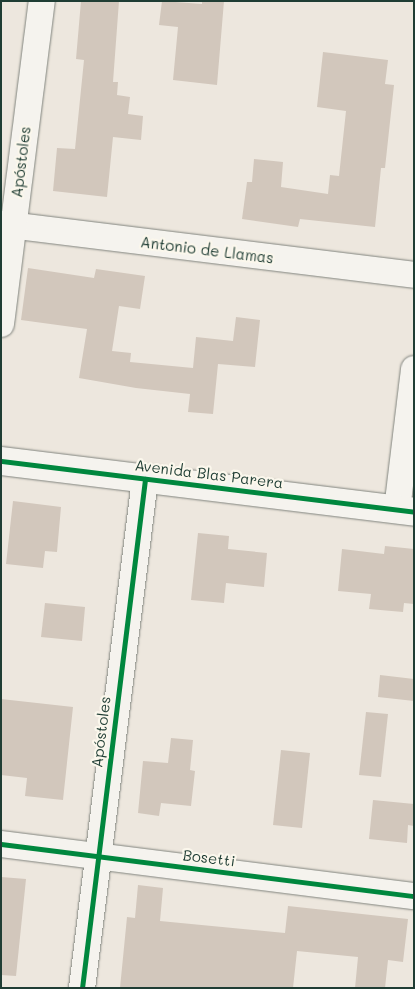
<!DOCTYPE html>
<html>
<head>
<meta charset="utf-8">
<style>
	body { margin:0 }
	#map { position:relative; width:415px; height:989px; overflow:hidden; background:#ede7de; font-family:Mali,sans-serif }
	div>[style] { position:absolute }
	.building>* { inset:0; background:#d2c7bc }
	.roads { filter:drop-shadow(0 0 1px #81847e) drop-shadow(0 0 1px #81847e) }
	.minor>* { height:26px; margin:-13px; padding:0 13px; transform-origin:13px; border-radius:13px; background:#f5f3ee }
	.major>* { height:28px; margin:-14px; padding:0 14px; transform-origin:14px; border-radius:14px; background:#f5f3ee }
	.cycleway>* { height:5px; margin:-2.5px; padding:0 2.5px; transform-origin:2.5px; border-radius:2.5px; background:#00873e }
	span { translate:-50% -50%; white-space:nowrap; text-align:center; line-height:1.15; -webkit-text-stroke:4.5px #fbf7ec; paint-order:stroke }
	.street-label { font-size:15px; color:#1f3d34 }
	.frame { position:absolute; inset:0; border:2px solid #1f3d34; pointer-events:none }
</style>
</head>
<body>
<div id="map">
	<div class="building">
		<div style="clip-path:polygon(81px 1px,119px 1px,113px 82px,118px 82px,117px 95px,130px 97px,128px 114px,143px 116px,141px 140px,113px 137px,107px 197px,53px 191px,57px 148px,75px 149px,84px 60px,76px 59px)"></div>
		<div style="clip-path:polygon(162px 1px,202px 4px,202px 1px,224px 1px,217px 85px,173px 80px,178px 27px,159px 25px)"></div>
		<div style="clip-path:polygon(323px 52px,388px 60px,385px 84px,394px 85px,385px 168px,381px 168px,375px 227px,300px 219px,298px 227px,242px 219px,247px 182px,252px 182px,254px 159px,283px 162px,281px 187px,328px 194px,330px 175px,339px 176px,346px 111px,317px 107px)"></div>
		<div style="clip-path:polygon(28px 268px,94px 278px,96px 269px,145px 276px,140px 309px,119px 306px,112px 351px,131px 353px,130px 362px,193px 368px,196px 337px,233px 341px,236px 317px,260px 320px,255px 367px,218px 364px,213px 414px,188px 412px,190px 394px,136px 388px,79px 378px,87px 329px,21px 320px)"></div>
		<div style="clip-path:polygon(13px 501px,61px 507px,57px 552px,45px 551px,43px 568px,6px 564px)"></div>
		<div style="clip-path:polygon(198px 533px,229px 536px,228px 549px,267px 553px,264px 587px,226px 583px,224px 603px,191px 600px)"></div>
		<div style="clip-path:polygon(385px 546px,414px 549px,414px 604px,404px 603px,403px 612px,369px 609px,371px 594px,338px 591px,342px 549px,384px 554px)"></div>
		<div style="clip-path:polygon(45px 603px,85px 607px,82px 641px,41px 637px)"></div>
		<div style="clip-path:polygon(380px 675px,414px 679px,414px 701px,378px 697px)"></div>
		<div style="clip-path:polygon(1px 699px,73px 707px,63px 800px,25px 796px,27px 778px,1px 775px)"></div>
		<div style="clip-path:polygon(366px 712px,388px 714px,381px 777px,359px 775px)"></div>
		<div style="clip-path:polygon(171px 738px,193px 740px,190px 770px,195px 771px,191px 806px,161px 803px,159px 816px,138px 813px,143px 761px,168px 763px)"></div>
		<div style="clip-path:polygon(281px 750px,310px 753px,302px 828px,273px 825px)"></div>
		<div style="clip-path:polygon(373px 800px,414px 804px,414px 826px,408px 825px,407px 843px,369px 839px)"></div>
		<div style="clip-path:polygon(1px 877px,26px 879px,16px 976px,1px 975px)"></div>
		<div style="clip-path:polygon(138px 885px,163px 888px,160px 921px,285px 933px,288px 906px,408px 919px,403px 962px,388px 960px,385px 988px,355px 988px,358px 957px,297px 951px,293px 988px,120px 988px,127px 917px,135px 918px)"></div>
	</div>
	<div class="roads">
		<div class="minor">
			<div style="left:1px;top:224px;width:416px;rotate:7deg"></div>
			<div style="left:1px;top:324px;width:326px;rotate:-82.8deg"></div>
			<div style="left:397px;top:510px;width:142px;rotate:-83.1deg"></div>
			<div style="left:1px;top:844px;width:416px;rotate:7.2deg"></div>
			<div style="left:82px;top:988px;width:513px;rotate:-82.94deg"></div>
		</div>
		<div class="major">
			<div style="left:1px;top:461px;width:416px;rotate:7deg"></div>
		</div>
	</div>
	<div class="cycleway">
		<div style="left:1px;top:461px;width:416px;rotate:7deg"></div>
		<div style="left:1px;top:844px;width:416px;rotate:7.2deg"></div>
		<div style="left:82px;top:988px;width:513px;rotate:-82.94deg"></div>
	</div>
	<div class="street-label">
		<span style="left:21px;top:162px;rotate:-83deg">Apóstoles</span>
		<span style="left:207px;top:250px;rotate:7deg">Antonio de Llamas</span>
		<span style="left:209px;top:474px;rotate:7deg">Avenida Blas Parera</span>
		<span style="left:101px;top:732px;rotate:-83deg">Apóstoles</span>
		<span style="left:209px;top:858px;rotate:7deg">Bosetti</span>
	</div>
	<div class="frame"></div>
</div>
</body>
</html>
